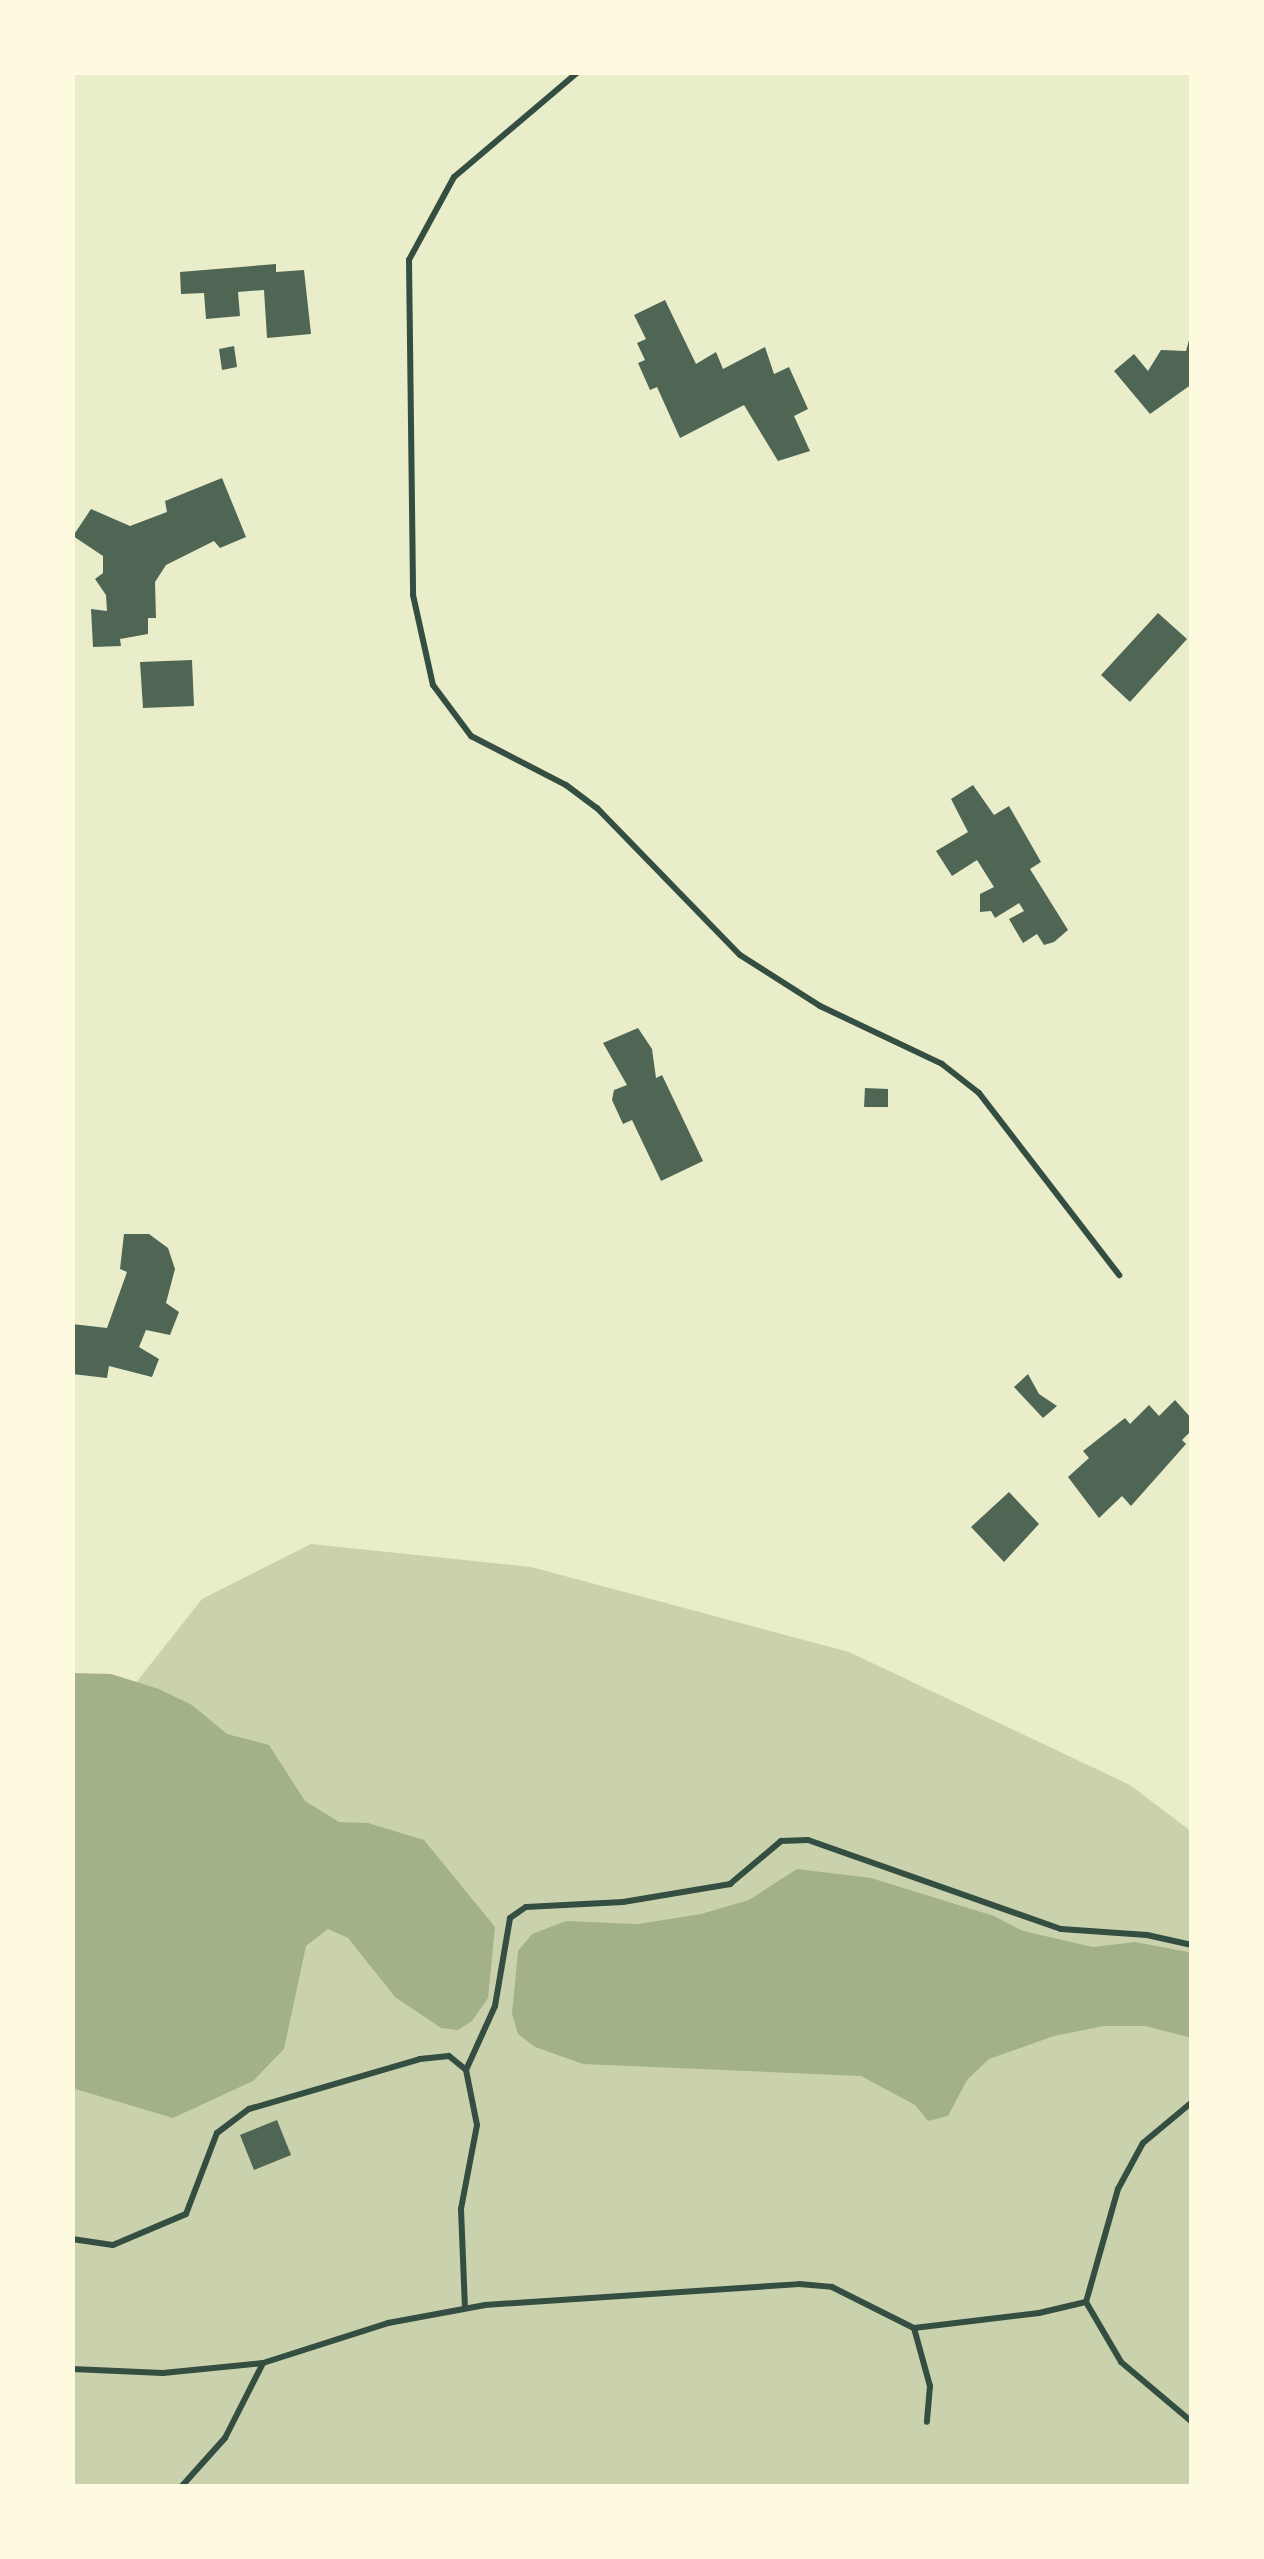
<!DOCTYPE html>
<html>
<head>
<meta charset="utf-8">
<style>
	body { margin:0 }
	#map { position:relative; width:1264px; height:2559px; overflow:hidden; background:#e9edc9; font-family:Commissioner,sans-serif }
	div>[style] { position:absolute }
	.green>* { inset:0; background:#cad2ad }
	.water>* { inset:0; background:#a3b18a }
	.building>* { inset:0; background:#4f6655 }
	.service>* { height:6px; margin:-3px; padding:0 3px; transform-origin:3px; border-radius:3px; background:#344e41 }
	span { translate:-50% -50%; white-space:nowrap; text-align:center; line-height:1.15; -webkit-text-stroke:9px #fefae0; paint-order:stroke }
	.frame { position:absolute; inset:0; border:75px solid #fefae0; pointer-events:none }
</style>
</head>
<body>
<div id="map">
	<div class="green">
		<div style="clip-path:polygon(311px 1544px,531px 1567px,849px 1652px,1130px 1785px,1192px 1832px,1192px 2487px,72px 2487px,72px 1700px,131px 1689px,202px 1599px)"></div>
	</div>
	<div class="water">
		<div style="clip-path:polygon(72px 1673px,111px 1674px,159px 1689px,192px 1705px,227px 1734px,269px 1745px,305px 1801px,339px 1822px,368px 1823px,424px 1840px,495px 1927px,488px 1998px,472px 2021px,458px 2030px,441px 2028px,395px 1997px,348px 1938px,328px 1929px,306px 1946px,284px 2049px,253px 2081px,173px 2118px,72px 2088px)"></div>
		<div style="clip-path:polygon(797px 1869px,871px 1878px,994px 1916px,1023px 1931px,1093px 1947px,1135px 1942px,1188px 1952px,1192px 1955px,1192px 2038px,1145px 2026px,1104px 2026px,1054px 2036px,989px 2059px,967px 2080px,948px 2116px,928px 2121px,915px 2105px,861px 2076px,583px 2064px,535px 2047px,518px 2034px,512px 2014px,518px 1951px,532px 1934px,566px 1921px,638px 1924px,701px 1914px,749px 1900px)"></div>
	</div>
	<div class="building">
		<div style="clip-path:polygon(276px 264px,276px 272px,304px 270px,311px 334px,267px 338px,264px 290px,238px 292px,240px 316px,206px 319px,204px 293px,181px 294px,180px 272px)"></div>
		<div style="clip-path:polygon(665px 300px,696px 364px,716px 352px,723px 369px,765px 347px,774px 374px,789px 367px,808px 409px,794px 416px,810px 451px,778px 461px,744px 405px,680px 438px,657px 387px,650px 390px,638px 363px,645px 360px,637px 343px,646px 339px,634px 315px)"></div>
		<div style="clip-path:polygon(1191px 333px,1192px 384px,1150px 414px,1114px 371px,1134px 354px,1148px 371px,1161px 350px,1186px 351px)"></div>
		<div style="clip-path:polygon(234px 346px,237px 367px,222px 370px,219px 349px)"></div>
		<div style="clip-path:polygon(222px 478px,246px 537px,220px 548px,214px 541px,166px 565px,155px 582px,156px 618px,148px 618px,148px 634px,120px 639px,121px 646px,93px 647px,91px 609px,107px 611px,106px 595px,95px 579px,103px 573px,103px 556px,73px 536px,91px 509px,130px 526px,167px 512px,165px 501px)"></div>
		<div style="clip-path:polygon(1158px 613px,1187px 639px,1130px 702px,1101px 675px)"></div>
		<div style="clip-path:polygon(192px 660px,194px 706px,143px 708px,140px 662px)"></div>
		<div style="clip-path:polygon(973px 785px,994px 815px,1009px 806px,1041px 862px,1030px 869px,1068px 930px,1054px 942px,1044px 945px,1037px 934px,1023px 943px,1009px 919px,1024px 911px,1019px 903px,995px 918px,991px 911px,980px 912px,980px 894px,994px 887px,977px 860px,952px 876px,936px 851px,968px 832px,951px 799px)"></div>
		<div style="clip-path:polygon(638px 1028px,652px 1049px,656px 1078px,662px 1075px,703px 1161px,661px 1181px,632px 1120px,623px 1124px,612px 1100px,614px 1090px,627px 1085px,603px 1043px)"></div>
		<div style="clip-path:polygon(865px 1088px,888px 1089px,888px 1107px,864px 1107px)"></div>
		<div style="clip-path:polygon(124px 1234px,149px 1234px,168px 1248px,175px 1269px,166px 1303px,179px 1312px,170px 1335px,146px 1330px,139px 1347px,159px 1359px,152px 1377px,109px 1366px,107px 1378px,72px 1374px,72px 1324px,107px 1328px,127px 1272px,120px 1269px)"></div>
		<div style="clip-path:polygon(1028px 1374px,1039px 1394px,1057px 1406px,1043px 1418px,1014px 1387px)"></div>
		<div style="clip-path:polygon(1175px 1400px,1192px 1419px,1192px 1430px,1182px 1440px,1186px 1444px,1131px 1506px,1122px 1496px,1099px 1518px,1068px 1477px,1089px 1458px,1083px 1451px,1125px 1418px,1130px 1424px,1149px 1405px,1159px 1416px)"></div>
		<div style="clip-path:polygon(1009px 1492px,1039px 1524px,1004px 1562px,971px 1527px)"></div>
		<div style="clip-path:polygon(277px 2120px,291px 2155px,254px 2170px,240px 2135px)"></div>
	</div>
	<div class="service">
		<div style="left:578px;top:72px;width:162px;rotate:139.7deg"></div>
		<div style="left:454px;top:177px;width:94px;rotate:118.5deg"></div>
		<div style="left:409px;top:260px;width:335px;rotate:89.3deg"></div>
		<div style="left:413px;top:595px;width:92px;rotate:77.5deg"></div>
		<div style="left:433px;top:685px;width:64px;rotate:53.3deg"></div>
		<div style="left:471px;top:736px;width:107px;rotate:27.3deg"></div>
		<div style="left:566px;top:785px;width:39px;rotate:37deg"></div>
		<div style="left:597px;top:808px;width:205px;rotate:45.8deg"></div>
		<div style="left:740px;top:955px;width:95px;rotate:32.5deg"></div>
		<div style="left:820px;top:1006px;width:135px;rotate:25.4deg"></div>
		<div style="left:942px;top:1064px;width:47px;rotate:38.1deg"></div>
		<div style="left:979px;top:1093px;width:230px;rotate:52.4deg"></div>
		<div style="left:466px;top:2070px;width:70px;rotate:-65.6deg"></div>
		<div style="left:495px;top:2006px;width:89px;rotate:-80.3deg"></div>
		<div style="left:510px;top:1918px;width:19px;rotate:-35deg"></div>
		<div style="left:526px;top:1907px;width:97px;rotate:-3deg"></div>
		<div style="left:623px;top:1902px;width:109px;rotate:-9.5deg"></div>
		<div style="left:730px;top:1884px;width:67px;rotate:-40.1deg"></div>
		<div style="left:781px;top:1841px;width:27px;rotate:-2deg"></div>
		<div style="left:808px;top:1840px;width:268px;rotate:19.4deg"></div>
		<div style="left:1061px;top:1929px;width:86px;rotate:4deg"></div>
		<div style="left:1147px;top:1935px;width:46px;rotate:12.5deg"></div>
		<div style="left:72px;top:2239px;width:41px;rotate:8.3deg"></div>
		<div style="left:113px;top:2245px;width:79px;rotate:-23deg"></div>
		<div style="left:186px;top:2214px;width:87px;rotate:-69.1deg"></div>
		<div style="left:217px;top:2133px;width:40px;rotate:-37deg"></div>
		<div style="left:249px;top:2109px;width:178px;rotate:-16.3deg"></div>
		<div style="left:420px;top:2059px;width:29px;rotate:-6deg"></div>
		<div style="left:449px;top:2056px;width:22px;rotate:39deg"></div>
		<div style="left:466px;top:2070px;width:56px;rotate:78.7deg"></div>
		<div style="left:477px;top:2125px;width:86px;rotate:100.8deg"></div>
		<div style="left:461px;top:2209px;width:99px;rotate:87.7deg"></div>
		<div style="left:1086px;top:2302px;width:117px;rotate:-74.2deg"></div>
		<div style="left:1118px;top:2189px;width:52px;rotate:-61.5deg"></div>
		<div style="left:1143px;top:2143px;width:64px;rotate:-39.9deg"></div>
		<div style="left:914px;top:2328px;width:126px;rotate:-6.8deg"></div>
		<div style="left:1039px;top:2313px;width:48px;rotate:-13.2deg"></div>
		<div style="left:1086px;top:2302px;width:69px;rotate:59.7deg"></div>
		<div style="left:1121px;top:2362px;width:93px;rotate:40.2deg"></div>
		<div style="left:72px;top:2369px;width:91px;rotate:2.5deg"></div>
		<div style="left:163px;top:2373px;width:100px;rotate:-5.7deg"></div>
		<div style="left:181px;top:2487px;width:66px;rotate:-48.1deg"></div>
		<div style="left:225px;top:2438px;width:84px;rotate:-63.1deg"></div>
		<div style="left:263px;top:2363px;width:131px;rotate:-17.7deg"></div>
		<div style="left:388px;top:2323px;width:99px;rotate:-10.5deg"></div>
		<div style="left:485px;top:2305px;width:315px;rotate:-3.8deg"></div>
		<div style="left:799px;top:2284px;width:33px;rotate:5deg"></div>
		<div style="left:832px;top:2287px;width:92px;rotate:26.6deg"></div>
		<div style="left:914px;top:2328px;width:60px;rotate:74.6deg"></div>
		<div style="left:930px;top:2386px;width:36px;rotate:95deg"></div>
	</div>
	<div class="frame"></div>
</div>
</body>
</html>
